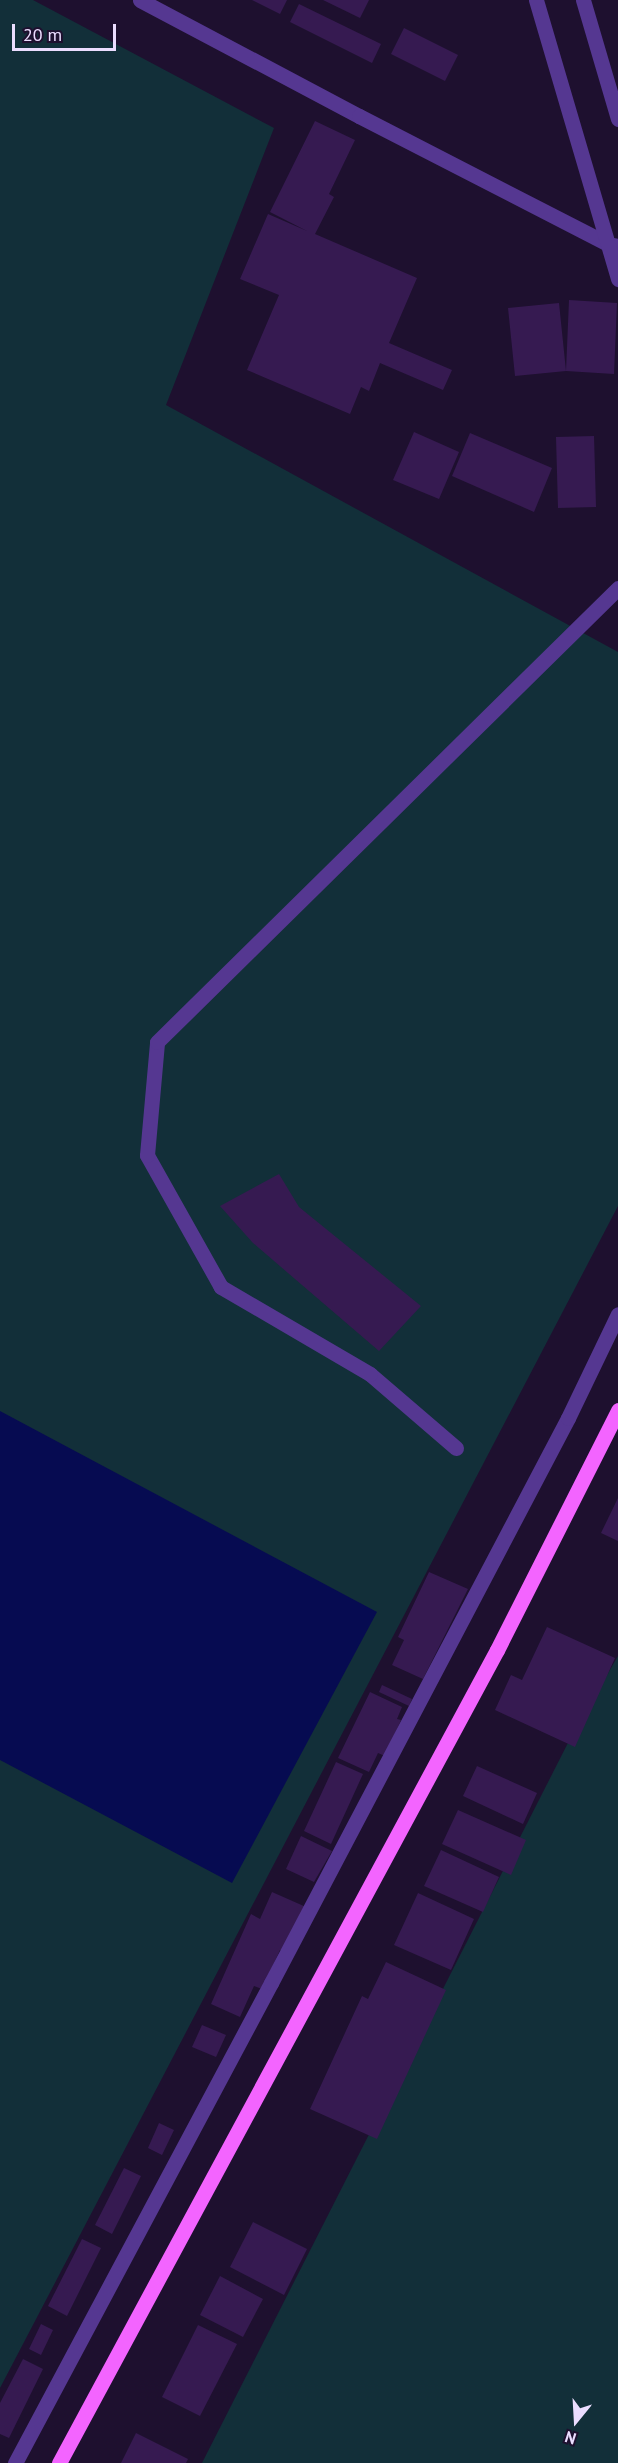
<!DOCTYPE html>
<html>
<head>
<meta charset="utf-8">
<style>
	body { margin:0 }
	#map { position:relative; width:618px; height:2463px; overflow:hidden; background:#1e102f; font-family:"PT Sans",sans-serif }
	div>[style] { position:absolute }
	.green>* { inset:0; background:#122f39 }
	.water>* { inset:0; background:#060b51 }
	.building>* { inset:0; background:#361a51 }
	.minor>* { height:15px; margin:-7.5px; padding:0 7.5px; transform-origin:7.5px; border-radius:7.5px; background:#553791 }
	.major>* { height:15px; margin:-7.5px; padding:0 7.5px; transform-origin:7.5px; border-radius:7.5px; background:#f364ff }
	span { translate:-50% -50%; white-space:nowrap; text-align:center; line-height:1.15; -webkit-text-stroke:6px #1e102f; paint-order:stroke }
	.north { position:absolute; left:546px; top:2391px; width:60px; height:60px; -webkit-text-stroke:4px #1e102f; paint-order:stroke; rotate:198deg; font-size:16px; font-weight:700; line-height:24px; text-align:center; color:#ebddff }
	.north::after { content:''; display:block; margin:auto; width:21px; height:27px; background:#ebddff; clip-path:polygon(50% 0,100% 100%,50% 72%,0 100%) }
	.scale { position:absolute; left:12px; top:24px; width:104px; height:27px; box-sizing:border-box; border:3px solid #ebddff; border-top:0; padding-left:8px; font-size:18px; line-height:21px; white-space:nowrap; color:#ebddff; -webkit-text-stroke:4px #1e102f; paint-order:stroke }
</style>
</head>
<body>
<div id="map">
	<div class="green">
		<div style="clip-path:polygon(0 0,33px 0,274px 128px,166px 405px,618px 652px,618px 1206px,0 2388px)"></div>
		<div style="clip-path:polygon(618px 1656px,618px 2463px,202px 2463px,572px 1735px)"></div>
	</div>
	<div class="water">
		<div style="clip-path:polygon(0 1411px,377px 1612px,232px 1883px,0 1760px)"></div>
	</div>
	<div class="building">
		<div style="clip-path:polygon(252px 0,287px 0,280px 14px)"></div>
		<div style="clip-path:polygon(323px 0,369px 0,360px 18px)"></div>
		<div style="clip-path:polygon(299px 4px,381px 44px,372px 63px,290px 22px)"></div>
		<div style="clip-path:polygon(404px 28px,458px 55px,445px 81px,391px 54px)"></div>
		<div style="clip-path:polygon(315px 121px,355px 140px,329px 194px,334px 197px,315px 234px,417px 278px,389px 343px,452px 370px,443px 390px,380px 363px,369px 391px,361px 387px,350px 414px,247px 370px,279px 295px,240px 279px,268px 214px,307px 231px,270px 212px)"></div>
		<div style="clip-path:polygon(569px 300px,617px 303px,614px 374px,566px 371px,515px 376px,508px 308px,559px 303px,566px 371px)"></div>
		<div style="clip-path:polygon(414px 432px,459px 452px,439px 499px,393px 480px)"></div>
		<div style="clip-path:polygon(470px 433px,552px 468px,534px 512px,452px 476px)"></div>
		<div style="clip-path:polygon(594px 436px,596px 507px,558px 508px,556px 437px)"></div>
		<div style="clip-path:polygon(279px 1174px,299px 1207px,421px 1306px,379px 1351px,253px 1243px,220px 1206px)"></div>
		<div style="clip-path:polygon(618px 1498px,618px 1541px,601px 1533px)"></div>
		<div style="clip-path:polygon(429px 1572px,468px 1589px,423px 1679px,392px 1665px,404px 1640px,398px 1637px)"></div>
		<div style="clip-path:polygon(547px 1627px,615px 1658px,575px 1747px,495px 1710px,511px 1675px,522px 1680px)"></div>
		<div style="clip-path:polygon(382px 1685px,412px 1699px,409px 1706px,379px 1692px)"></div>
		<div style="clip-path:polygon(370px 1692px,402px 1707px,397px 1719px,401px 1720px,385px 1756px,378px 1753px,369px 1772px,338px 1758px)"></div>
		<div style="clip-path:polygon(336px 1762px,363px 1774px,331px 1844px,304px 1831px)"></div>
		<div style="clip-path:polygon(477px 1766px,537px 1793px,523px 1824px,463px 1796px)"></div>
		<div style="clip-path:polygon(458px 1810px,526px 1840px,511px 1875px,442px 1844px)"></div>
		<div style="clip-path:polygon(301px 1836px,332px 1851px,314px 1882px,286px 1869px)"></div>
		<div style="clip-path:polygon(441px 1850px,499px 1877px,483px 1912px,424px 1886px)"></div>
		<div style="clip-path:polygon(272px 1892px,306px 1907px,285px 1952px,280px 1950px,262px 1989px,254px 1986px,240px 2017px,211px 2004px,251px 1914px,260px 1919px)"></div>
		<div style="clip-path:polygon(418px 1893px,474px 1919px,451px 1970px,394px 1945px)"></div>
		<div style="clip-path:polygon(386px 1962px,446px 1990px,377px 2139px,310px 2109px,362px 1996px,368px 1999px)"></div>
		<div style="clip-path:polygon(202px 2025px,226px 2035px,216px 2057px,192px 2047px)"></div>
		<div style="clip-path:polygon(159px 2123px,174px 2130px,162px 2155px,148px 2148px)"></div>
		<div style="clip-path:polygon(124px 2168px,141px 2176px,112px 2234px,95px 2225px)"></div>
		<div style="clip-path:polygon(253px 2222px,307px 2249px,284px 2295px,230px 2267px)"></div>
		<div style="clip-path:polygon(82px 2239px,101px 2248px,67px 2316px,48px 2306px)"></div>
		<div style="clip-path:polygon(220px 2276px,263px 2299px,243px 2337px,200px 2315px)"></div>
		<div style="clip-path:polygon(41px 2324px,53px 2330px,41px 2355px,29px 2349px)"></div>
		<div style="clip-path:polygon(198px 2325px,237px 2344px,200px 2416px,162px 2397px)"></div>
		<div style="clip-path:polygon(23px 2359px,43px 2369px,9px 2438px,0 2434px,0 2403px)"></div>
		<div style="clip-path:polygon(136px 2433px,188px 2459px,186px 2463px,121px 2463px)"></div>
	</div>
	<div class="minor">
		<div style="left:140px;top:0;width:248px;rotate:27.9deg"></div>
		<div style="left:359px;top:116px;width:280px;rotate:27.2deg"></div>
		<div style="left:608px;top:244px;width:10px;rotate:11deg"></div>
		<div style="left:536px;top:0;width:291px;rotate:73.6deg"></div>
		<div style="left:583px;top:0;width:124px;rotate:73.6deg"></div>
		<div style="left:456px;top:1448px;width:113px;rotate:-139.3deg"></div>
		<div style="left:370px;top:1374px;width:173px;rotate:-149.7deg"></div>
		<div style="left:221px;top:1287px;width:151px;rotate:-119.3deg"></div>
		<div style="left:147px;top:1155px;width:113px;rotate:-84.9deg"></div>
		<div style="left:157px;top:1042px;width:647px;rotate:-44.56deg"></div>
		<div style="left:15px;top:2463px;width:544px;rotate:-61.93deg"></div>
		<div style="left:271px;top:1983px;width:638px;rotate:-62.27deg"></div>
		<div style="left:568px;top:1418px;width:115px;rotate:-64.3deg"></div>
	</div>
	<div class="major">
		<div style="left:59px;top:2463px;width:923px;rotate:-61.69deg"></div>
		<div style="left:497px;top:1650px;width:269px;rotate:-63.2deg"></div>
	</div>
	<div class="north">N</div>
	<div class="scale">20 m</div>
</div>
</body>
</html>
